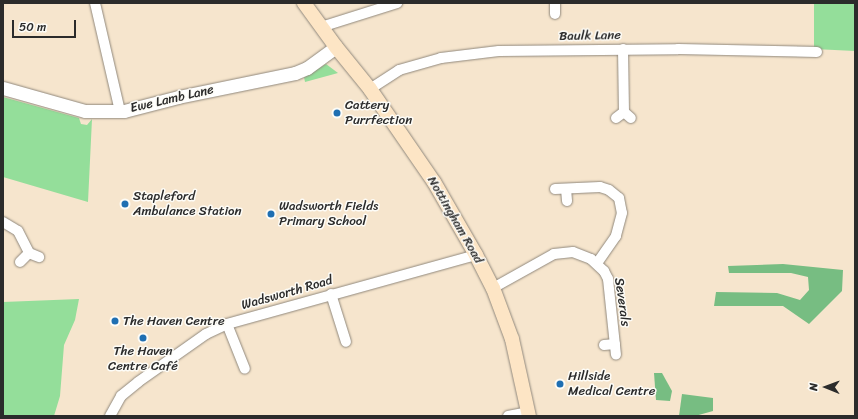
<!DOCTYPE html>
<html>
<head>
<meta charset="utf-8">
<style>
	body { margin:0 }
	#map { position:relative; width:858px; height:419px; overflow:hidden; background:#f6e5cd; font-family:Sriracha,sans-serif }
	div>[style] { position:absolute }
	.green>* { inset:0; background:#94de9a }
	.forest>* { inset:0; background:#77bd82 }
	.roads { filter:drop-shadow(0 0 1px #90887c) drop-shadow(0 0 1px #90887c) }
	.minor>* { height:10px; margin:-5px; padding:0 5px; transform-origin:5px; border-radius:5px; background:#fff }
	.tertiary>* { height:13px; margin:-6.5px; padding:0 6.5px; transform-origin:6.5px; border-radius:6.5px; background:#fff }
	.secondary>* { height:14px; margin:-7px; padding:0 7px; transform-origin:7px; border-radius:7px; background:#fde5c5 }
	.dots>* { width:11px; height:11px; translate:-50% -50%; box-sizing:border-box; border:2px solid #fdfcf7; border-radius:50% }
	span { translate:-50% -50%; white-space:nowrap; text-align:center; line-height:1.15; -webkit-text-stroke:3px #fdfcf7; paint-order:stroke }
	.street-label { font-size:13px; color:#2b2b2b }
	.poi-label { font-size:13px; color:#2b2b2b }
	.left { translate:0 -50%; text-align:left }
	.frame { position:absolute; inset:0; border:4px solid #2b2b2b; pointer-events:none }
	.north { position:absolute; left:806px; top:367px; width:40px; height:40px; -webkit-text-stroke:3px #fdfcf7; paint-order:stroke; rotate:271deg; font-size:11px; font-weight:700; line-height:16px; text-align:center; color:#2b2b2b }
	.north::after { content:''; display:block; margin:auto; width:14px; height:18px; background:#2b2b2b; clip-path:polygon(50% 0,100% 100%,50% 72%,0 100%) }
	.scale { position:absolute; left:12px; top:20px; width:64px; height:18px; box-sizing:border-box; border:2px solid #2b2b2b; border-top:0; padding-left:5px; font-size:12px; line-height:14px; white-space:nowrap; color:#2b2b2b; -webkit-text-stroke:3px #fdfcf7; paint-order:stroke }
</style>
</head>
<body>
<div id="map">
	<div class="green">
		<div style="clip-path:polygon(814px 3px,855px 3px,855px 51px,814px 49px)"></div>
		<div style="clip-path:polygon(326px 64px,338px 73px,305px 82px,304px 77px)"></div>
		<div style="clip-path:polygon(3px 97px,79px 118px,81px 124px,87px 125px,92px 119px,88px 202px,3px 177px)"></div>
		<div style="clip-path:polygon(79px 299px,75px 320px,64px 345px,60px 396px,54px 416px,3px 416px,3px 302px)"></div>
	</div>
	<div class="forest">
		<div style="clip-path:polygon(783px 264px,843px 270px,842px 291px,809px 324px,783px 306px,714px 306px,716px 292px,777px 293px,800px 300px,809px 290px,808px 277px,791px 273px,729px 273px,728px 266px)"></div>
		<div style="clip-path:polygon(654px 373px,662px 373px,672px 391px,670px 401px,656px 400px)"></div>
		<div style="clip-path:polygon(682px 394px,713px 398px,713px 411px,695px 416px,679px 416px)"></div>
	</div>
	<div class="roads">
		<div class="minor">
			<div style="left:95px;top:3px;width:111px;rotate:77deg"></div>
			<div style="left:555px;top:3px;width:11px;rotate:90deg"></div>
			<div style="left:321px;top:27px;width:80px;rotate:-17.5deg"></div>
			<div style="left:623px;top:49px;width:63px;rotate:89.1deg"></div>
			<div style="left:370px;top:89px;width:35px;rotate:-33deg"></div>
			<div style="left:399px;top:70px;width:44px;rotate:-15.9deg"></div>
			<div style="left:441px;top:58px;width:58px;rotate:-6.9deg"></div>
			<div style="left:499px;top:51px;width:179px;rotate:-0.6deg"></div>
			<div style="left:678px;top:49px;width:139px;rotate:1.2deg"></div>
			<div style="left:616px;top:118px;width:10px;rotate:-37deg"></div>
			<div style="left:624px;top:112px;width:9px;rotate:41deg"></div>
			<div style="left:555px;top:189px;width:45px;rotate:-2.5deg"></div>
			<div style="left:600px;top:187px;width:9px;rotate:18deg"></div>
			<div style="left:609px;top:190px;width:13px;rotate:39deg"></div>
			<div style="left:619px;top:198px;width:15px;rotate:79deg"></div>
			<div style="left:622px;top:213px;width:24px;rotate:105deg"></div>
			<div style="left:616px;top:236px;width:33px;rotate:125deg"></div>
			<div style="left:566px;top:189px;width:12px;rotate:85deg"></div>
			<div style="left:3px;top:222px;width:17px;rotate:31deg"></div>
			<div style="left:18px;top:231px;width:25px;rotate:63deg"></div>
			<div style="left:29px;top:253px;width:11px;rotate:22deg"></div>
			<div style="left:20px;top:262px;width:13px;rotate:-45deg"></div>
			<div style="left:493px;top:288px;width:70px;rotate:-29.1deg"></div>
			<div style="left:554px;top:254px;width:19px;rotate:-6deg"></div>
			<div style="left:573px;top:252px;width:19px;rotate:21deg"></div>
			<div style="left:591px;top:259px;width:18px;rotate:43deg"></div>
			<div style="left:604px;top:271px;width:9px;rotate:63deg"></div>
			<div style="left:608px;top:279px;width:76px;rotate:84deg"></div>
			<div style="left:331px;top:294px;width:50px;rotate:72.6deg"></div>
			<div style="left:227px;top:324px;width:48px;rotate:68.2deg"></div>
			<div style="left:604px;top:345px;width:11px;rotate:-5deg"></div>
			<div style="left:110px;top:416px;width:23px;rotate:-61deg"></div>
			<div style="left:121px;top:396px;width:22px;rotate:-39deg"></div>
			<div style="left:138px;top:382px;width:83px;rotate:-35.2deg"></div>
			<div style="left:206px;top:334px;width:23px;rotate:-25deg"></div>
			<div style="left:227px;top:324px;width:258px;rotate:-15.5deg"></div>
			<div style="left:508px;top:416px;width:20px;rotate:-11deg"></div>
		</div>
		<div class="tertiary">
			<div style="left:3px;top:88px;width:85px;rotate:15.7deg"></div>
			<div style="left:85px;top:111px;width:39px"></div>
			<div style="left:124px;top:111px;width:56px;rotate:-14.5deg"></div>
			<div style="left:178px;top:97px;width:119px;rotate:-11.6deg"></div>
			<div style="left:295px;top:73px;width:13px;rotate:-23deg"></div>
			<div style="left:307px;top:68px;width:36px;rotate:-36deg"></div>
		</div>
		<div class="secondary">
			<div style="left:304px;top:3px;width:54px;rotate:54deg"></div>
			<div style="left:336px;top:47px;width:54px;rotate:51deg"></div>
			<div style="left:370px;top:89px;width:113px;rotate:55.5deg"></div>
			<div style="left:434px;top:182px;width:84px;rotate:60.1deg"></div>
			<div style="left:476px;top:255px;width:37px;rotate:63deg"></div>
			<div style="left:493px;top:288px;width:54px;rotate:69.6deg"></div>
			<div style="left:512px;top:339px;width:79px;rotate:77.6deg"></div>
		</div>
	</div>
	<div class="dots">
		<div style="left:337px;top:113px;background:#1f6fb2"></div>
		<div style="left:125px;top:204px;background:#1f6fb2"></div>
		<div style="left:271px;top:214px;background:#1f6fb2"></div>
		<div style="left:115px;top:321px;background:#1f6fb2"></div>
		<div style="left:143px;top:338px;background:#1f6fb2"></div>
		<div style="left:560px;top:384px;background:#1f6fb2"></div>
	</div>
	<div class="street-label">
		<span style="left:590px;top:36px;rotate:-1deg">Baulk Lane</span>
		<span style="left:172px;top:99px;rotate:-13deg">Ewe Lamb Lane</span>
		<span style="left:455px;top:220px;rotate:60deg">Nottingham Road</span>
		<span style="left:287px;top:293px;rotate:-16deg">Wadsworth Road</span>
		<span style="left:622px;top:302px;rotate:82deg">Severals</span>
	</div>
	<div class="poi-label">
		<span class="left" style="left:345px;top:113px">Cattery<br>Purrfection</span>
		<span class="left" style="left:133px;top:204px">Stapleford<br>Ambulance Station</span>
		<span class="left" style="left:279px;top:214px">Wadsworth Fields<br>Primary School</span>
		<span class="left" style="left:123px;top:321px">The Haven Centre</span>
		<span style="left:143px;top:359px">The Haven<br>Centre Café</span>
		<span class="left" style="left:568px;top:384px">Hillside<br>Medical Centre</span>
	</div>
	<div class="frame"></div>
	<div class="north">N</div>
	<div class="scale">50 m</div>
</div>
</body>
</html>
